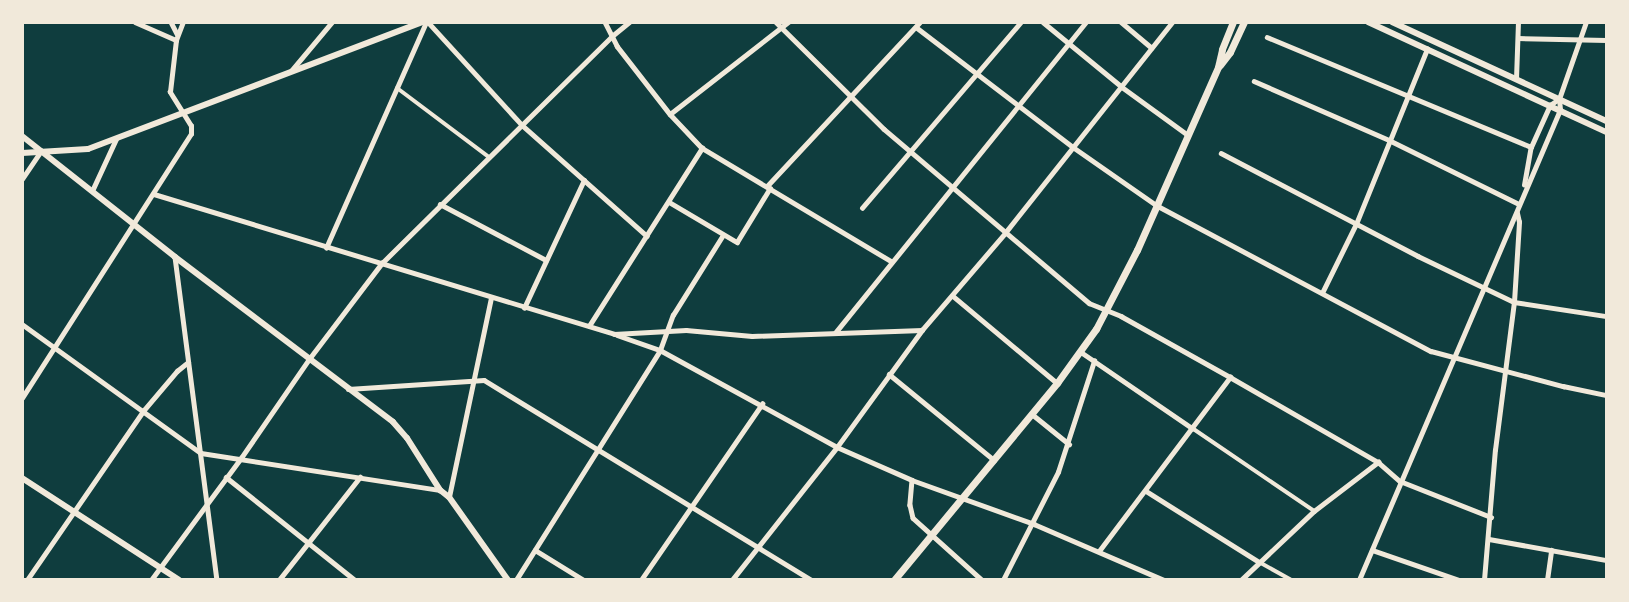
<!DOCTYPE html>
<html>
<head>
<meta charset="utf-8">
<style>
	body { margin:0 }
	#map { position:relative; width:1629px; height:602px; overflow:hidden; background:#0f3d3e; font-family:Ubuntu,sans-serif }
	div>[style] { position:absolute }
	.pedestrian>* { height:4px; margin:-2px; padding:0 2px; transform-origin:2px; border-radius:2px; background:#f1e9da }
	.minor>* { height:4.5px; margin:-2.25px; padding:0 2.25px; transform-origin:2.25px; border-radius:2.25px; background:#f1e9da }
	.tertiary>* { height:6px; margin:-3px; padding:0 3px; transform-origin:3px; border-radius:3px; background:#f1e9da }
	.secondary>* { height:7px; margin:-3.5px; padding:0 3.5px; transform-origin:3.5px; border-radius:3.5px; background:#f1e9da }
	span { translate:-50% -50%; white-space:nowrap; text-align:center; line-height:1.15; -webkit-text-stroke:4.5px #f1e9da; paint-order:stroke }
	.frame { position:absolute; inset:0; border:24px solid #f1e9da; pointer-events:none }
</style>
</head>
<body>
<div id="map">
	<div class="pedestrian">
		<div style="left:397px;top:88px;width:115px;rotate:36.9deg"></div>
		<div style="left:1192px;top:428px;width:148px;rotate:34.2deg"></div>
		<div style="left:1259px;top:562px;width:38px;rotate:29deg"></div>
	</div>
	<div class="minor">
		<div style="left:135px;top:22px;width:45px;rotate:23.7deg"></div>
		<div style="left:171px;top:22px;width:13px;rotate:63deg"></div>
		<div style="left:428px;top:22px;width:139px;rotate:47.6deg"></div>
		<div style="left:522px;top:125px;width:167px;rotate:41.6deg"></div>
		<div style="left:605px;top:22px;width:27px;rotate:63deg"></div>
		<div style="left:617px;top:46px;width:86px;rotate:52.1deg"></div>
		<div style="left:670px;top:114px;width:47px;rotate:46.7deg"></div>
		<div style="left:702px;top:148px;width:220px;rotate:30.9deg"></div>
		<div style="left:776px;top:22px;width:152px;rotate:44.7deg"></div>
		<div style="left:884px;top:129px;width:269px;rotate:40.3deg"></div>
		<div style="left:1089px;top:303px;width:35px;rotate:22deg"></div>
		<div style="left:1121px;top:316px;width:125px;rotate:29.2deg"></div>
		<div style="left:1230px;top:377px;width:171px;rotate:29.9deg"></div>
		<div style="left:1378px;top:462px;width:29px;rotate:41deg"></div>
		<div style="left:1400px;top:481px;width:98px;rotate:21.6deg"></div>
		<div style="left:1043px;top:22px;width:102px;rotate:39.4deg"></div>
		<div style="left:1122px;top:87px;width:82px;rotate:36deg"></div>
		<div style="left:1121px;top:22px;width:40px;rotate:40deg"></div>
		<div style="left:916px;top:27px;width:198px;rotate:37.4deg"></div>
		<div style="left:1073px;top:147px;width:101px;rotate:34.9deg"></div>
		<div style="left:1156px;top:205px;width:311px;rotate:28deg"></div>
		<div style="left:1431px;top:351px;width:137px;rotate:14.9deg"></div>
		<div style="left:1563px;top:386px;width:44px;rotate:11.8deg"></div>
		<div style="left:1267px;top:37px;width:286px;rotate:22.6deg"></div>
		<div style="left:1518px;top:38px;width:88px;rotate:1.3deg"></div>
		<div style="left:291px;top:71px;width:64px;rotate:-50.1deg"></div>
		<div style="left:1516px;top:79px;width:57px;rotate:-88deg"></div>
		<div style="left:1254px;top:81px;width:147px;rotate:23.6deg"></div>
		<div style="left:1389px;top:140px;width:145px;rotate:26.2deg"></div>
		<div style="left:670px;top:114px;width:150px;rotate:-37.9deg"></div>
		<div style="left:1221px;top:153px;width:222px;rotate:27.6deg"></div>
		<div style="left:1418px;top:256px;width:106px;rotate:25.6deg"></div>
		<div style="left:1514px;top:302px;width:93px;rotate:8.7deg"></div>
		<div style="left:22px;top:179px;width:34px;rotate:-56deg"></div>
		<div style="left:1524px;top:185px;width:39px;rotate:-80deg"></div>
		<div style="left:1531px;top:147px;width:46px;rotate:-65.7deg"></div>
		<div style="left:1550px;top:105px;width:11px;rotate:-34deg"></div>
		<div style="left:767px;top:186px;width:224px;rotate:-47deg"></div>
		<div style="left:92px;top:191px;width:57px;rotate:-65.2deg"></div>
		<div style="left:154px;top:194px;width:481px;rotate:16.9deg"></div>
		<div style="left:614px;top:334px;width:72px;rotate:-3.2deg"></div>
		<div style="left:686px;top:330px;width:66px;rotate:5.2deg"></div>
		<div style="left:752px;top:336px;width:170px;rotate:-2deg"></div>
		<div style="left:669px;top:202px;width:79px;rotate:30.5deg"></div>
		<div style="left:737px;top:242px;width:63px;rotate:-58.6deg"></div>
		<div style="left:440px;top:204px;width:120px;rotate:27.8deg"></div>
		<div style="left:862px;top:208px;width:245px;rotate:-49.5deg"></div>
		<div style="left:326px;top:248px;width:247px;rotate:-66.1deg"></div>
		<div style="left:175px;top:257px;width:326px;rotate:82.6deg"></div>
		<div style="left:1322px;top:293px;width:77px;rotate:-63.8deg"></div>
		<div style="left:1356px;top:224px;width:189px;rotate:-67.9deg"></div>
		<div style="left:953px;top:296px;width:136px;rotate:39.9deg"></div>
		<div style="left:524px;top:308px;width:141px;rotate:-64.9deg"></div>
		<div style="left:22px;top:324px;width:221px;rotate:35.8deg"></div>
		<div style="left:201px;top:453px;width:242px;rotate:8.8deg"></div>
		<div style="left:589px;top:326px;width:211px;rotate:-57.6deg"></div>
		<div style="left:835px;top:333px;width:400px;rotate:-51.1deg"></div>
		<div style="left:617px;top:335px;width:46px;rotate:19.2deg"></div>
		<div style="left:660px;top:350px;width:202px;rotate:28.7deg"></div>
		<div style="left:837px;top:447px;width:82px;rotate:23.7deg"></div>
		<div style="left:912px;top:480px;width:130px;rotate:19.8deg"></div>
		<div style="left:1034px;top:524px;width:142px;rotate:23.3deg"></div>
		<div style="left:1081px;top:352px;width:135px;rotate:34.4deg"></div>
		<div style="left:889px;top:374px;width:136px;rotate:39.3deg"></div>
		<div style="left:348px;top:389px;width:136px;rotate:-3.8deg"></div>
		<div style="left:484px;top:380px;width:384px;rotate:31.4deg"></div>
		<div style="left:22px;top:398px;width:313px;rotate:-57.4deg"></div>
		<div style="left:191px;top:134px;width:8px;rotate:-90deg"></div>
		<div style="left:191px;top:126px;width:40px;rotate:-122deg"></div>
		<div style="left:170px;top:92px;width:52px;rotate:-83.4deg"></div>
		<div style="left:176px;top:40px;width:19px;rotate:-69deg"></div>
		<div style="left:1032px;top:414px;width:48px;rotate:39deg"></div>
		<div style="left:226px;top:477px;width:165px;rotate:38.6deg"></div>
		<div style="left:912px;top:480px;width:25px;rotate:95deg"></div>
		<div style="left:910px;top:505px;width:13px;rotate:77deg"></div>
		<div style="left:913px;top:518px;width:93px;rotate:41.9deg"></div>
		<div style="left:1146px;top:491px;width:133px;rotate:32.1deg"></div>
		<div style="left:449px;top:497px;width:203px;rotate:-78.1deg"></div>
		<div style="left:1489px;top:539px;width:119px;rotate:10.2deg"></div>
		<div style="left:535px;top:550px;width:57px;rotate:31.5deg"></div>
		<div style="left:1372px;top:550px;width:92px;rotate:19deg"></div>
		<div style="left:1099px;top:551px;width:218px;rotate:-53deg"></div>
		<div style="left:27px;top:580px;width:206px;rotate:-55.5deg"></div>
		<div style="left:144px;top:410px;width:51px;rotate:-49.8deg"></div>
		<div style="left:177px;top:371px;width:14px;rotate:-39deg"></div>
		<div style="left:151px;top:580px;width:152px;rotate:-53.6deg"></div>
		<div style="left:241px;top:458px;width:120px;rotate:-55.5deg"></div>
		<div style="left:309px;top:359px;width:121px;rotate:-52.8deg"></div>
		<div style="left:382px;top:263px;width:323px;rotate:-44.6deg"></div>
		<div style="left:612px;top:36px;width:22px;rotate:-39deg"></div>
		<div style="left:279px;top:580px;width:131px;rotate:-51.8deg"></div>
		<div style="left:516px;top:580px;width:271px;rotate:-57.9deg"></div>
		<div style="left:660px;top:350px;width:37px;rotate:-70deg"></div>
		<div style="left:673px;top:315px;width:94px;rotate:-58deg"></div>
		<div style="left:641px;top:580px;width:214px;rotate:-55.5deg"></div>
		<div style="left:732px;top:580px;width:169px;rotate:-51.7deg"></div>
		<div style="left:837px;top:447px;width:145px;rotate:-54deg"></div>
		<div style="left:922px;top:330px;width:128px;rotate:-49.4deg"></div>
		<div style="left:1005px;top:233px;width:269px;rotate:-51.6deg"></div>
		<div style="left:1003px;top:580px;width:121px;rotate:-63deg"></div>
		<div style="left:1058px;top:472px;width:117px;rotate:-72deg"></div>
		<div style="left:1241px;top:580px;width:100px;rotate:-43.4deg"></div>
		<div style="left:1314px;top:511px;width:81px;rotate:-37.4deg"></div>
		<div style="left:1359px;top:580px;width:511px;rotate:-66.85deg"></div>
		<div style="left:1560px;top:110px;width:11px;rotate:-95deg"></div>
		<div style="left:1559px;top:99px;width:82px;rotate:-70.7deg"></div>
		<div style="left:1484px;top:580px;width:130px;rotate:-85.2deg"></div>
		<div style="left:1495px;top:450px;width:149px;rotate:-82.7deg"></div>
		<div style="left:1514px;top:302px;width:80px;rotate:-86.4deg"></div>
		<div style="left:1519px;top:222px;width:9px;rotate:-103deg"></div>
		<div style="left:1547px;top:580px;width:30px;rotate:-82deg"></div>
	</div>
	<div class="tertiary">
		<div style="left:1368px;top:22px;width:262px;rotate:24.8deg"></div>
		<div style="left:1392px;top:22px;width:236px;rotate:24.8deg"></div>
		<div style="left:22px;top:136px;width:195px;rotate:38.3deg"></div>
		<div style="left:175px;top:257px;width:273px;rotate:37.1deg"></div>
		<div style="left:393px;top:422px;width:21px;rotate:49deg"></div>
		<div style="left:407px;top:438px;width:62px;rotate:57.6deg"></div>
		<div style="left:440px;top:490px;width:11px;rotate:38deg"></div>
		<div style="left:449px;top:497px;width:102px;rotate:54.6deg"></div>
		<div style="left:22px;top:153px;width:66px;rotate:-3.5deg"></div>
		<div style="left:88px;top:149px;width:358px;rotate:-20.8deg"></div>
		<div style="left:22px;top:478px;width:187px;rotate:33deg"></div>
	</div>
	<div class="secondary">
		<div style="left:1220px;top:65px;width:16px;rotate:-52deg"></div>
		<div style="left:1230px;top:52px;width:33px;rotate:-65deg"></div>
		<div style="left:894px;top:580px;width:256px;rotate:-50.4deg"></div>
		<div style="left:1057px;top:383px;width:67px;rotate:-54.2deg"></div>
		<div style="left:1096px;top:329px;width:89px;rotate:-62.6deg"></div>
		<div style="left:1137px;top:250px;width:200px;rotate:-66.1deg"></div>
		<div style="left:1218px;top:67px;width:18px;rotate:-77deg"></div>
		<div style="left:1222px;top:49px;width:29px;rotate:-68deg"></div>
	</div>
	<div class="frame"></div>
</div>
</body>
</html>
